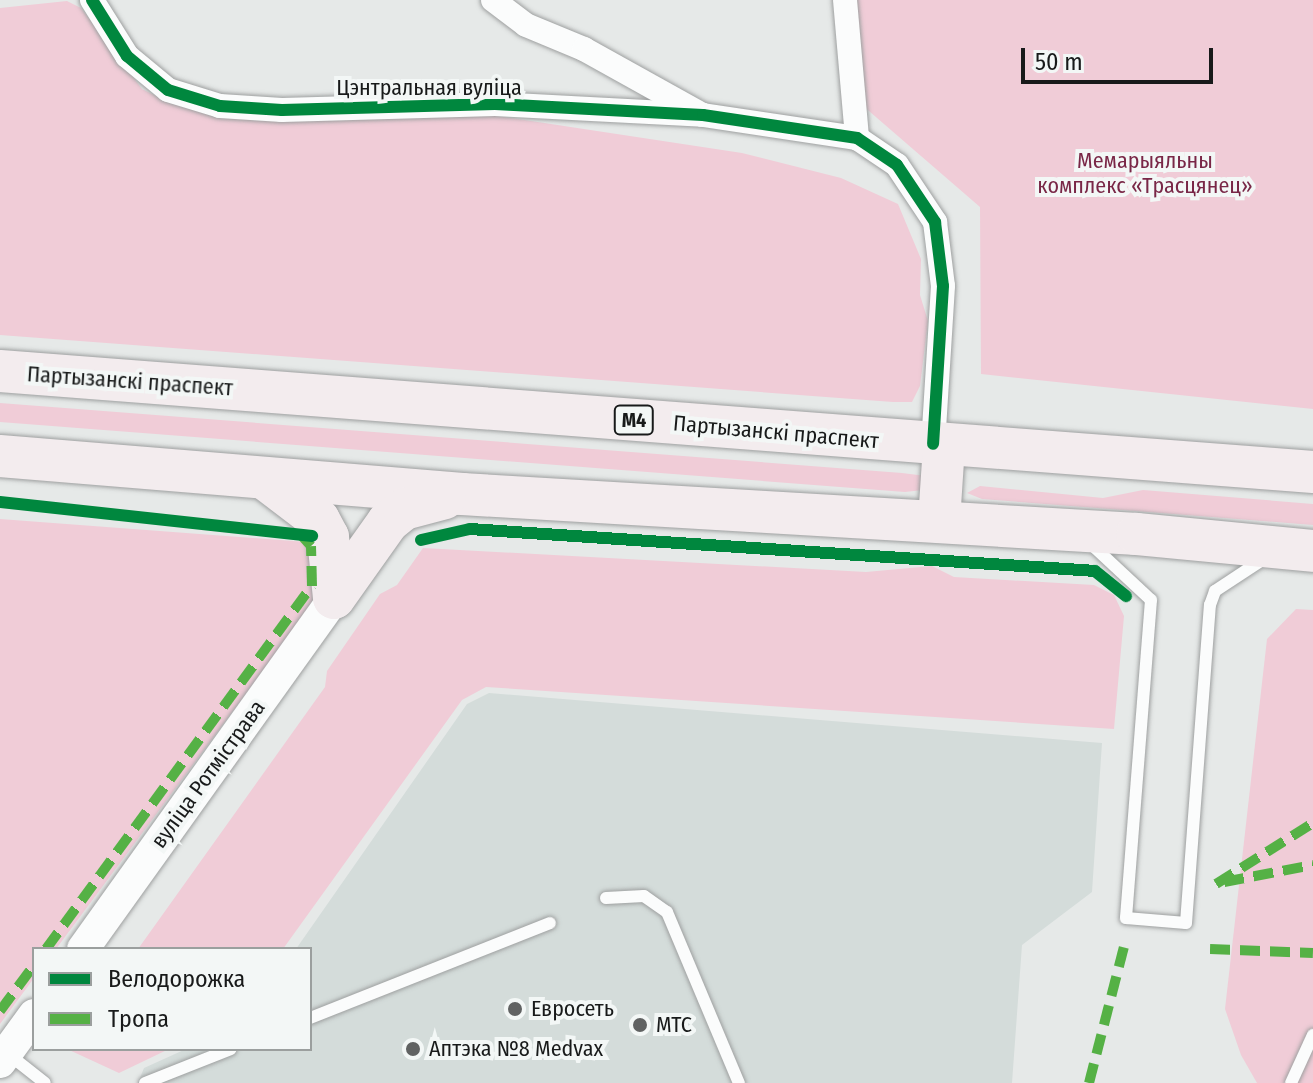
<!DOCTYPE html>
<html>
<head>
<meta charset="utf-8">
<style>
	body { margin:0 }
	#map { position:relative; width:1313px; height:1083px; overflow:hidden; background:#e6e9e8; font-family:"Fira Sans Condensed",sans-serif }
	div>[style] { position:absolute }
	.built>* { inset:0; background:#d4dcda }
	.green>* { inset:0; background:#f0ccd7 }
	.roads { filter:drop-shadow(0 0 2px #9ea0a0) drop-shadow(0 0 2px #9ea0a0) }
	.service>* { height:12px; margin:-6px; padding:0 6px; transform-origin:6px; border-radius:6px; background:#fbfcfc }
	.minor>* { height:24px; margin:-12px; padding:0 12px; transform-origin:12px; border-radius:12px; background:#fbfcfc }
	.tertiary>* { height:32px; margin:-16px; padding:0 16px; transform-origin:16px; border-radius:16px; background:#fbfcfc }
	.trunk>* { height:42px; margin:-21px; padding:0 21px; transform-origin:21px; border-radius:21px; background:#f3ecee }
	.quiet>* { height:10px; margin-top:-5px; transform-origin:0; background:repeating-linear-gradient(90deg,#55b145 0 20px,transparent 0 30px) }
	.cycleway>* { height:12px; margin:-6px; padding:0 6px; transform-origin:6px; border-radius:6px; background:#00873e }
	.dots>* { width:22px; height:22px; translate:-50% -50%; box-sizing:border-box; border:4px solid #f3f7f6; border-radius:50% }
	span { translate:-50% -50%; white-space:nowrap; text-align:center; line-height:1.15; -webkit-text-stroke:8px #f3f7f6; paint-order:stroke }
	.shield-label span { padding:2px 6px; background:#f3f7f6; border:2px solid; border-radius:6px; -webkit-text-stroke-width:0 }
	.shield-label { font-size:20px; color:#181a1a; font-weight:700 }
	.street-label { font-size:22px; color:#181a1a }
	.park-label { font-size:22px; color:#792747 }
	.poi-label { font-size:22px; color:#181a1a }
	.left { translate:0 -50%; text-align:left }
	.legend { position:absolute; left:32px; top:947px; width:280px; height:104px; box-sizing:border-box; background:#f3f7f6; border:2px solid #9b9f9e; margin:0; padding:10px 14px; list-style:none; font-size:24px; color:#181a1a }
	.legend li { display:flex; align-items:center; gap:16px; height:40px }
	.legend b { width:40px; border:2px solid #9b9f9e }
	.scale { position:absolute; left:1021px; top:48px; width:192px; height:36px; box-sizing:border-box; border:4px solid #181a1a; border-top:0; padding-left:10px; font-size:24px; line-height:28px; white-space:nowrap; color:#181a1a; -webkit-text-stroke:6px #f3f7f6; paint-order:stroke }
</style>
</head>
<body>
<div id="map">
	<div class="built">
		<div style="clip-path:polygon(489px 693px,1102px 743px,1092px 892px,1022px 945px,1012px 1083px,138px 1083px,144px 1068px,186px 1049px,310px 1049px,310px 949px,296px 949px,467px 704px)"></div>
	</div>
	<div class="green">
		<div style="clip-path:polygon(855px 0,1313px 0,1313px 409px,981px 374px,980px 207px,862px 105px)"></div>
		<div style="clip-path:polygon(67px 1px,81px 8px,142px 89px,172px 104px,248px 117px,491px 115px,742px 153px,841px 178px,898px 204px,921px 259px,920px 295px,928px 321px,920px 386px,912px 402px,893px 402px,0 335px,0 8px)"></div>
		<div style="clip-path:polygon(0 403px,902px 473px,926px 476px,923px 490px,905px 492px,0 422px)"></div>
		<div style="clip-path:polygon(980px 486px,1103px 498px,1143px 490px,1313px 504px,1313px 525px,982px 499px,967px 493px)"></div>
		<div style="clip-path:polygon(0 519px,319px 543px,314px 602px,56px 949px,34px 949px,34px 978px,0 1024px)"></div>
		<div style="clip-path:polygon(423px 548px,866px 572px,932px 566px,954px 577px,1094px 585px,1114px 595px,1124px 616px,1114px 729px,486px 687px,462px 700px,283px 949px,138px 949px,325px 687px,327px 671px,380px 594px,397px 585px)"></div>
		<div style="clip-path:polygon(1296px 609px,1313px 610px,1313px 1083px,1257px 1083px,1241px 1055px,1225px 1009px,1267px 639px)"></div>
		<div style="clip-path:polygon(67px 1049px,169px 1049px,119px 1073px)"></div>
	</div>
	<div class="roads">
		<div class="service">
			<div style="left:1093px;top:546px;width:79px;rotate:43deg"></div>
			<div style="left:1151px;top:600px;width:319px;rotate:94.5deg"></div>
			<div style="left:1126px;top:918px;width:60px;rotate:4.8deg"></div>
			<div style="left:1186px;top:923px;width:319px;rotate:-85.7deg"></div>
			<div style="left:1210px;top:605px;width:15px;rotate:-70deg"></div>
			<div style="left:1215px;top:591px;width:56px;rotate:-33.4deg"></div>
			<div style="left:606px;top:898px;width:38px;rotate:-3deg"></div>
			<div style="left:644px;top:896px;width:28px;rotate:35deg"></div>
			<div style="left:667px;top:912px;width:186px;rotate:67.2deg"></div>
			<div style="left:310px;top:1018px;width:258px;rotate:-21.6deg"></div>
			<div style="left:7px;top:1053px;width:48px;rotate:38.3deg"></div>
			<div style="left:145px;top:1083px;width:92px;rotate:-21.6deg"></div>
			<div style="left:1291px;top:1083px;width:53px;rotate:-65.4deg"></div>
		</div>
		<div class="minor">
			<div style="left:92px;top:0;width:66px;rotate:58deg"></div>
			<div style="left:127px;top:56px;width:53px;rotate:39.7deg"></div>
			<div style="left:168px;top:90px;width:54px;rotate:17.1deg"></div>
			<div style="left:220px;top:106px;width:62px;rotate:3.7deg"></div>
			<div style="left:282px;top:110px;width:213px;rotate:-1.6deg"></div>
			<div style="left:495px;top:104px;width:208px;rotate:3deg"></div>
			<div style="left:703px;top:115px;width:156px;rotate:8.5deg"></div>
			<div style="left:857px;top:138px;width:48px;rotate:34deg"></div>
			<div style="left:897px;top:165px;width:69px;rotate:56.3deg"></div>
			<div style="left:935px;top:222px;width:64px;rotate:82.9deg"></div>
			<div style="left:943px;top:286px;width:158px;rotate:93.6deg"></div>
			<div style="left:493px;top:0;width:41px;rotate:37.1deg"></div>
			<div style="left:526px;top:25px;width:63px;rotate:22.5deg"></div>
			<div style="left:584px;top:49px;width:134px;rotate:29.1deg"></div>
			<div style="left:845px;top:0;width:139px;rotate:85deg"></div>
		</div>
		<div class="tertiary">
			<div style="left:83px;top:949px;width:432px;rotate:-54.4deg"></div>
			<div style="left:0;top:1062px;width:58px;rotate:-54.1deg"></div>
		</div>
		<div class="trunk">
			<div style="left:0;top:371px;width:1317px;rotate:4.4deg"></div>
			<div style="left:0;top:456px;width:464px;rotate:4.7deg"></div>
			<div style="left:462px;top:494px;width:676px;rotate:3.39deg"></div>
			<div style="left:1137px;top:534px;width:177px;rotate:5.5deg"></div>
			<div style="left:264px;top:478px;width:69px;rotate:37.4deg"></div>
			<div style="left:319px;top:520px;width:19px;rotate:62deg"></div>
			<div style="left:328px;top:537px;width:61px;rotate:84.4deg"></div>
			<div style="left:939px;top:521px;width:76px;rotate:-86.2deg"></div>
			<div style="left:334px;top:598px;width:93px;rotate:-54.6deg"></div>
			<div style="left:388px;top:522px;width:21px;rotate:-39deg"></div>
			<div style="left:404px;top:509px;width:42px;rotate:-15deg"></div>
		</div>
	</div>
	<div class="quiet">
		<div style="left:1224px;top:882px;width:91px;rotate:-10.8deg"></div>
		<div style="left:1216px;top:884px;width:115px;rotate:-32.2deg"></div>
		<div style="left:46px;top:949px;width:450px;rotate:-53.8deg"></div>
		<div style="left:312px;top:586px;width:40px;rotate:-91.4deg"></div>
		<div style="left:311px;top:546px;width:15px;rotate:-132deg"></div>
		<div style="left:1210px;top:949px;width:103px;rotate:2.2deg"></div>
		<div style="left:0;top:1011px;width:57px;rotate:-53.5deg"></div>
		<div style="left:1089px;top:1083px;width:145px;rotate:-75.6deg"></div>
	</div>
	<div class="cycleway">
		<div style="left:92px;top:0;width:66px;rotate:58deg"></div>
		<div style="left:127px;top:56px;width:53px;rotate:39.7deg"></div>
		<div style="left:168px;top:90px;width:54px;rotate:17.1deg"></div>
		<div style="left:220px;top:106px;width:62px;rotate:3.7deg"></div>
		<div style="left:282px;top:110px;width:213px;rotate:-1.6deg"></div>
		<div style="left:495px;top:104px;width:208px;rotate:3deg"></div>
		<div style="left:703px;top:115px;width:156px;rotate:8.5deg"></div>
		<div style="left:857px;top:138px;width:48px;rotate:34deg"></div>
		<div style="left:897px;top:165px;width:69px;rotate:56.3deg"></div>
		<div style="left:935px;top:222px;width:64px;rotate:82.9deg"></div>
		<div style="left:943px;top:286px;width:158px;rotate:93.6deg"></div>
		<div style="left:0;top:502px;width:314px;rotate:6.2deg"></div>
		<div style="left:421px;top:540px;width:50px;rotate:-12.7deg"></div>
		<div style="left:470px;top:529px;width:626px;rotate:3.84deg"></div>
		<div style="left:1095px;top:571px;width:40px;rotate:39deg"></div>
	</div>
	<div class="dots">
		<div style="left:515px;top:1009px;background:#606262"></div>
		<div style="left:640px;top:1025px;background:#606262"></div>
		<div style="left:413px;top:1049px;background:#606262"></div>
	</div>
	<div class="shield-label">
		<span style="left:634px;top:420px">М4</span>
	</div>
	<div class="street-label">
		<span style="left:429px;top:88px">Цэнтральная вуліца</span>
		<span style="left:130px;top:381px;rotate:4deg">Партызанскі праспект</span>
		<span style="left:776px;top:432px;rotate:5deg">Партызанскі праспект</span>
		<span style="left:208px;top:774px;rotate:-54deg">вуліца Ротмістрава</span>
	</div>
	<div class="park-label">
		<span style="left:1145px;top:173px">Мемарыяльны<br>комплекс «Трасцянец»</span>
	</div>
	<div class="poi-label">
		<span class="left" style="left:531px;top:1009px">Евросеть</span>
		<span class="left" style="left:656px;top:1025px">МТС</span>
		<span class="left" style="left:429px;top:1049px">Аптэка №8 Medvax</span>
	</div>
	<ul class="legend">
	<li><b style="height:10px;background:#00873e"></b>Велодорожка</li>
	<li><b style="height:10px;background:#55b145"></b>Тропа</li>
	</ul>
	<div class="scale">50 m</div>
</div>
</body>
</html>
